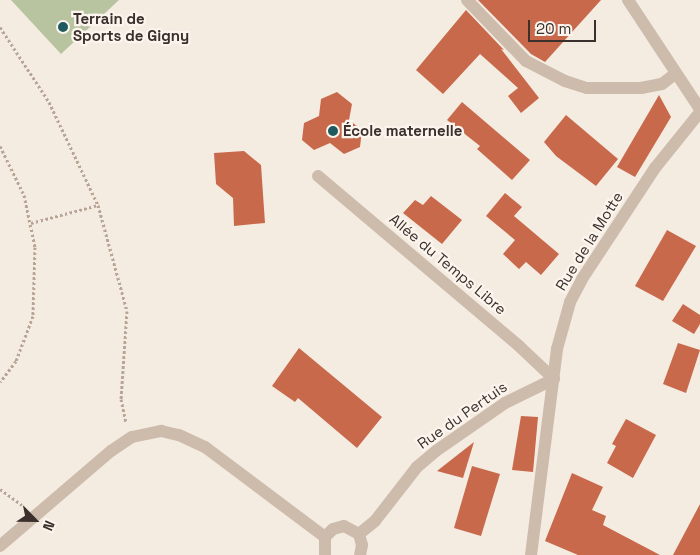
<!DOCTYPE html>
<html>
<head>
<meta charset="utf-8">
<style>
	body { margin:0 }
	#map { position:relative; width:700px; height:555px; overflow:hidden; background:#f4ebe1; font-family:"Space Grotesk",sans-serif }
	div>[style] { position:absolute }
	.green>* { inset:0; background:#b8c4a0 }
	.building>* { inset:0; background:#c8694b }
	.path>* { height:3px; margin-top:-1.5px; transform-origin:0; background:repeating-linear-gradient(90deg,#b9a596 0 2.5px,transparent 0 5px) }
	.minor>* { height:12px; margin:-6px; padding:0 6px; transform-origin:6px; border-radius:6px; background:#cdbbac }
	.dots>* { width:14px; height:14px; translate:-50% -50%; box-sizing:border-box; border:2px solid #fbf5ee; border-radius:50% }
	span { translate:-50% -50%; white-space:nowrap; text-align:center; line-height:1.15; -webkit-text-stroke:4.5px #fbf5ee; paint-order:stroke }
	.poi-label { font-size:15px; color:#3b302b; font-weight:700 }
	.left { translate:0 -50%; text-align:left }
	.street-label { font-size:15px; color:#3b302b }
	.north { position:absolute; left:10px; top:495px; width:50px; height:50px; -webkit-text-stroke:4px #fbf5ee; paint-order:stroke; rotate:113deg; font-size:14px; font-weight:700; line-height:20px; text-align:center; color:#3b302b }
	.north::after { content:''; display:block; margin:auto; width:18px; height:22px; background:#3b302b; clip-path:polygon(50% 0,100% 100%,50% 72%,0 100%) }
	.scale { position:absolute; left:528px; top:20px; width:68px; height:22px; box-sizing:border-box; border:2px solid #3b302b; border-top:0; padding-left:6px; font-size:15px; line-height:18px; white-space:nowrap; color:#3b302b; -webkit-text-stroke:4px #fbf5ee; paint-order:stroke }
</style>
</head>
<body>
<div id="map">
	<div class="green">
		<div style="clip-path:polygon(11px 0,119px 0,61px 54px)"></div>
	</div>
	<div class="building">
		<div style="clip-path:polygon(478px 0,601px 0,545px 62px,531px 54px)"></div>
		<div style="clip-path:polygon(466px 10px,504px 50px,501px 49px,539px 98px,521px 113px,508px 96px,518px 88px,480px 54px,443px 94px,416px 70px)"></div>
		<div style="clip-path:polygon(337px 92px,352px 104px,349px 120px,362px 130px,360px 147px,344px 154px,330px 143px,314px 150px,302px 140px,304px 123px,319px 116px,321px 99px)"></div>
		<div style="clip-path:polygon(659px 95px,671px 117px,635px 177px,617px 167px)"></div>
		<div style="clip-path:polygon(462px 102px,530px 160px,512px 180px,477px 149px,480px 146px,447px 120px)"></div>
		<div style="clip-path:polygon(566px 115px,618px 159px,596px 186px,556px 156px,544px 142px)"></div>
		<div style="clip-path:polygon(244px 151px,261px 165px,265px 223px,234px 226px,233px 198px,216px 184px,214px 153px)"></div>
		<div style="clip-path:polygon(505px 193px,522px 207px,514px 216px,559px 254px,541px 275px,526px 262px,519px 269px,503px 254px,515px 240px,486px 216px)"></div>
		<div style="clip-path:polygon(431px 196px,462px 220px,442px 244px,403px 213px,415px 200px,423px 205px)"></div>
		<div style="clip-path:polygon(667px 230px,696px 246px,663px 301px,635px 286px)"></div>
		<div style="clip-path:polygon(683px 304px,700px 315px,700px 324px,694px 334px,672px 321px)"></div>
		<div style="clip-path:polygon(678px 343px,700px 350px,686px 393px,663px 384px)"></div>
		<div style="clip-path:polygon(299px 348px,382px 417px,357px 448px,298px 398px,295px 402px,272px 386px)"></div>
		<div style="clip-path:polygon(521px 416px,538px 417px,533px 472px,512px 470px)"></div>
		<div style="clip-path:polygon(626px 419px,656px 435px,633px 478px,607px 463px,616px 446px,612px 444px)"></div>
		<div style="clip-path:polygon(474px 442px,463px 478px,437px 471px)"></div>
		<div style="clip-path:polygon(472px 466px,500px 474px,481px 536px,454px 528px)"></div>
		<div style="clip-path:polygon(572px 473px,603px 487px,592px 510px,606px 516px,603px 525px,660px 555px,578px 555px,545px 541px)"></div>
		<div style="clip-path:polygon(700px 504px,700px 555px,673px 555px)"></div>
	</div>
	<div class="path">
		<div style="left:0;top:27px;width:90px;rotate:56.8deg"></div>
		<div style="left:49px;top:102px;width:114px;rotate:64.6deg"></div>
		<div style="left:98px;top:205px;width:110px;rotate:74.7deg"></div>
		<div style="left:127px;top:311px;width:88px;rotate:93.9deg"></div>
		<div style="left:121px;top:399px;width:25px;rotate:78deg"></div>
		<div style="left:0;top:146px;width:55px;rotate:63.9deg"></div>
		<div style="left:24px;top:195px;width:53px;rotate:78.1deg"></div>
		<div style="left:35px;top:247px;width:69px;rotate:91.7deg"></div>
		<div style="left:33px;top:316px;width:48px;rotate:110.7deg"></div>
		<div style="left:16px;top:361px;width:26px;rotate:127deg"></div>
		<div style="left:31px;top:223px;width:69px;rotate:-15deg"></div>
		<div style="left:0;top:489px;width:27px;rotate:36deg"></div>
	</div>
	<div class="minor">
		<div style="left:467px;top:0;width:85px;rotate:46deg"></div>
		<div style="left:526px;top:61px;width:44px;rotate:27.1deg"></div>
		<div style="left:565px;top:81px;width:23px;rotate:18deg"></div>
		<div style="left:587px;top:88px;width:54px"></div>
		<div style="left:641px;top:88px;width:21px;rotate:-11deg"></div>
		<div style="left:662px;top:84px;width:16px;rotate:-38deg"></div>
		<div style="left:628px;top:0;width:131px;rotate:56.6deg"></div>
		<div style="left:318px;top:176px;width:263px;rotate:40.2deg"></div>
		<div style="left:519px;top:346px;width:48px;rotate:43.3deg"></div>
		<div style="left:554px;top:379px;width:55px;rotate:153.9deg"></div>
		<div style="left:505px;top:403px;width:84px;rotate:145.2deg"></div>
		<div style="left:436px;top:451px;width:25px;rotate:140deg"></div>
		<div style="left:417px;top:467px;width:68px;rotate:127.9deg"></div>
		<div style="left:375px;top:521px;width:21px;rotate:141deg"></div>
		<div style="left:0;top:546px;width:146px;rotate:-40.6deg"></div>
		<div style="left:111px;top:451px;width:25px;rotate:-34deg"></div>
		<div style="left:132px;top:437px;width:30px;rotate:-12deg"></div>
		<div style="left:161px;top:431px;width:18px;rotate:13deg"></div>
		<div style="left:179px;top:435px;width:29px;rotate:25deg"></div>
		<div style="left:205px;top:447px;width:150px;rotate:36.9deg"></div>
		<div style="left:325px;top:555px;width:18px;rotate:-90deg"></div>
		<div style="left:325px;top:537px;width:11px;rotate:-45deg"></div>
		<div style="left:333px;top:529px;width:11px;rotate:-15deg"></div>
		<div style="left:344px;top:526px;width:17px;rotate:28deg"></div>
		<div style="left:359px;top:534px;width:11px;rotate:75deg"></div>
		<div style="left:362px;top:545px;width:10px;rotate:101deg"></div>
		<div style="left:531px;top:555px;width:208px;rotate:-82.8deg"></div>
		<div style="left:557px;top:349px;width:49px;rotate:-74.5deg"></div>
		<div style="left:570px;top:302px;width:26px;rotate:-62deg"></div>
		<div style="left:582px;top:279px;width:133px;rotate:-56.7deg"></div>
		<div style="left:655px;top:168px;width:72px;rotate:-51.2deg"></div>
	</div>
	<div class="dots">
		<div style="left:63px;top:27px;background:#1f5a5e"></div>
		<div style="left:333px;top:131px;background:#1f5a5e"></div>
	</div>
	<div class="poi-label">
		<span class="left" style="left:73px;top:27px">Terrain de<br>Sports de Gigny</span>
		<span class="left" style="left:343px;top:131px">École maternelle</span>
	</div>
	<div class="street-label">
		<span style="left:589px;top:241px;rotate:-58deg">Rue de la Motte</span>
		<span style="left:448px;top:264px;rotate:40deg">Allée du Temps Libre</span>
		<span style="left:462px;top:415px;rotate:-35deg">Rue du Pertuis</span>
	</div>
	<div class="north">N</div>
	<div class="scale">20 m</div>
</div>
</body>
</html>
